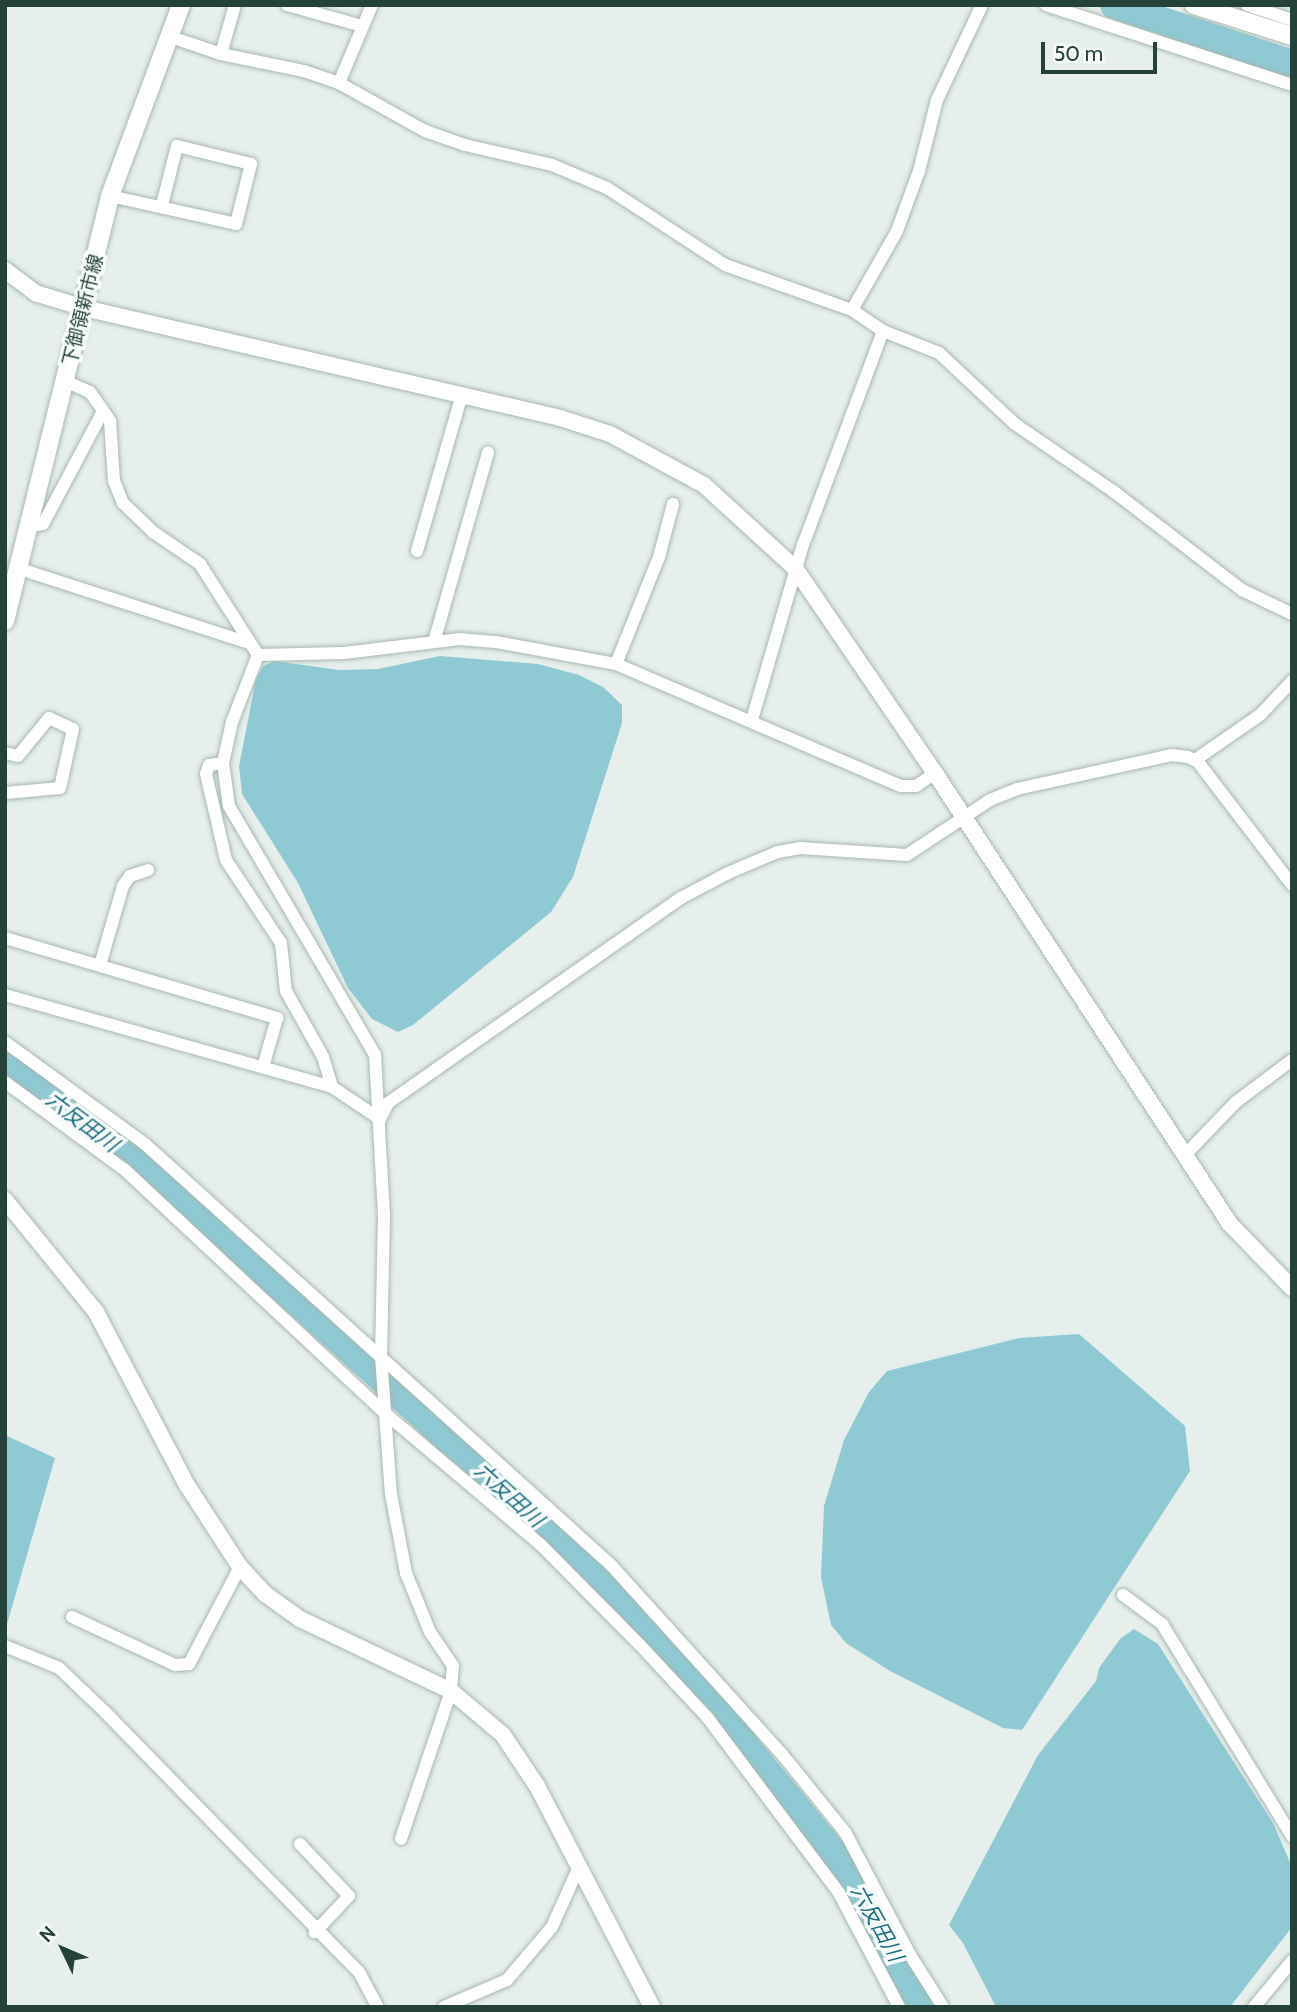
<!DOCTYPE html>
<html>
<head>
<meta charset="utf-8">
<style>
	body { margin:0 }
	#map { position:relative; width:1297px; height:2012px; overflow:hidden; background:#e6efeb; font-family:Cabin,"Noto Sans JP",sans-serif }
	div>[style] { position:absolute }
	.water>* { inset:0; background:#8ec9d4 }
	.river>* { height:28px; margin:-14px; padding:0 14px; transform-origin:14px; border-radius:14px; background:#8ec9d4 }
	.roads { filter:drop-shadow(0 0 2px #a8b8b2) drop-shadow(0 0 2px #a8b8b2) }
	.minor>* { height:12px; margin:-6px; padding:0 6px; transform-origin:6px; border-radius:6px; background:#fff }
	.tertiary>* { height:16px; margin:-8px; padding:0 8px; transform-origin:8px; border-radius:8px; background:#fff }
	.secondary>* { height:18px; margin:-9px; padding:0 9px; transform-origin:9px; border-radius:9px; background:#fff }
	span { translate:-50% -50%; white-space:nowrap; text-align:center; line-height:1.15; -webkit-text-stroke:7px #f7fbf9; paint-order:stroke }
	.street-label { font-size:19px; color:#24423a }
	.water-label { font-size:21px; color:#1c6f80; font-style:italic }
	.frame { position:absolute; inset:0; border:7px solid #24423a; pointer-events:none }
	.north { position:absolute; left:28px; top:1914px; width:70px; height:70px; -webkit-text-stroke:5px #f7fbf9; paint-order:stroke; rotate:314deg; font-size:19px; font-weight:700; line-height:28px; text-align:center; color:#24423a }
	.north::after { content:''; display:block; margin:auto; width:24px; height:32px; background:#24423a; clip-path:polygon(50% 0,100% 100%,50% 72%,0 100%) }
	.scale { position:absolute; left:1041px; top:42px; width:116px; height:32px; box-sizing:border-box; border:4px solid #24423a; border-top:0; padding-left:9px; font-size:21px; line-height:24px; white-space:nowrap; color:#24423a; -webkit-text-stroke:5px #f7fbf9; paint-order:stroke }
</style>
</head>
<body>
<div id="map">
	<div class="water">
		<div style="clip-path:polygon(440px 656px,538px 664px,579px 675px,603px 687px,622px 705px,622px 723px,573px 877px,551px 912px,413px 1025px,398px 1032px,372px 1019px,348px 988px,298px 883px,242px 794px,239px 766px,256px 679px,263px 666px,275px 661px,339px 670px,378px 669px)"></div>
		<div style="clip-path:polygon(1079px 1334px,1185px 1426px,1190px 1471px,1022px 1730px,1003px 1728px,890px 1671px,846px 1643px,831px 1625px,821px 1577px,824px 1506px,844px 1440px,869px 1392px,887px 1371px,1019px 1338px)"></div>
		<div style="clip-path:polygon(5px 1435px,55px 1458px,5px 1631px)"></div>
		<div style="clip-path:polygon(1134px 1629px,1158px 1644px,1273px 1823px,1292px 1867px,1292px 1927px,1230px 2007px,996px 2007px,963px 1943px,949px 1925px,1038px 1755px,1096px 1681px,1099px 1668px,1120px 1639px)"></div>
	</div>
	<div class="river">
		<div style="left:1114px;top:5px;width:188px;rotate:18.3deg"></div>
		<div style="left:5px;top:1066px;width:133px;rotate:35.8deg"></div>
		<div style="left:113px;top:1144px;width:241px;rotate:40.6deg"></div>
		<div style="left:296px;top:1301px;width:453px;rotate:42.3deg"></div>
		<div style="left:631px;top:1606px;width:342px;rotate:50.6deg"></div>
		<div style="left:848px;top:1870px;width:156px;rotate:61.6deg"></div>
	</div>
	<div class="roads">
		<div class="minor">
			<div style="left:287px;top:5px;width:78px;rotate:15.6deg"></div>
			<div style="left:1046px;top:5px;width:259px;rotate:18deg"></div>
			<div style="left:1247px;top:5px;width:47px;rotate:18.4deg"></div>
			<div style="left:168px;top:36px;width:56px;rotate:18.8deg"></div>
			<div style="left:221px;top:54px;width:85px;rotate:11.6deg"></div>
			<div style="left:304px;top:71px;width:37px;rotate:19deg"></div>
			<div style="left:339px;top:83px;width:98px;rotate:29.2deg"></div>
			<div style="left:425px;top:131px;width:42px;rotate:19.3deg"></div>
			<div style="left:465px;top:145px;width:89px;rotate:12.9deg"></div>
			<div style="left:552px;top:165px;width:60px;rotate:22.7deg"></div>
			<div style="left:607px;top:188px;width:141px;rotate:33.1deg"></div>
			<div style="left:725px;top:265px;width:135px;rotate:19.5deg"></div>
			<div style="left:852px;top:310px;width:37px;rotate:34deg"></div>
			<div style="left:883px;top:331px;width:60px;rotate:21.4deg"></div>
			<div style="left:939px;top:353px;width:104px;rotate:43.1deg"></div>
			<div style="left:1015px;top:424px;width:119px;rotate:34.4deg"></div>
			<div style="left:1113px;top:491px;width:163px;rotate:37.5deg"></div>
			<div style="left:1242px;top:590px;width:55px;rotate:25.6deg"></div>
			<div style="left:221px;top:54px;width:51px;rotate:-74.1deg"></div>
			<div style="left:339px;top:83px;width:85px;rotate:-67.1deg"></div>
			<div style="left:110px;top:196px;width:129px;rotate:12.5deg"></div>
			<div style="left:236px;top:224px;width:62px;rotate:-76deg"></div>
			<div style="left:251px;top:164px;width:76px;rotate:-166.3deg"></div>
			<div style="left:177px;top:146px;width:61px;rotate:104.3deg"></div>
			<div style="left:852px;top:310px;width:91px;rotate:-60.3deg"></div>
			<div style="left:897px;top:231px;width:64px;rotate:-69.9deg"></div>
			<div style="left:919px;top:171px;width:73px;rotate:-75.8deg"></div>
			<div style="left:937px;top:100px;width:105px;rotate:-64.7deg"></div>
			<div style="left:65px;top:381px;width:27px;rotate:24deg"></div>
			<div style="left:90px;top:392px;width:35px;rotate:55deg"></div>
			<div style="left:110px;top:421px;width:60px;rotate:86.2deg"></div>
			<div style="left:114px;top:481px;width:24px;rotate:68deg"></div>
			<div style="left:123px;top:503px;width:42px;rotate:44deg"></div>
			<div style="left:153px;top:532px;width:57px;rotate:34.2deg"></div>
			<div style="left:200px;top:564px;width:108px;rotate:57.5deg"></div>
			<div style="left:258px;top:655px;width:86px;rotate:-1.3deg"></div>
			<div style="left:344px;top:653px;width:117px;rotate:-6.9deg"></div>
			<div style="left:460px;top:639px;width:36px;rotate:5deg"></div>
			<div style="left:496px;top:642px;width:122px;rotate:10.4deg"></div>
			<div style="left:616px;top:664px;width:310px;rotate:23.2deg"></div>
			<div style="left:901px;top:786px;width:15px"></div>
			<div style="left:916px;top:786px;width:23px;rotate:-34deg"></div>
			<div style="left:30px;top:526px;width:13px;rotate:-9deg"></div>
			<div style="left:43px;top:524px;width:128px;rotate:-62deg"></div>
			<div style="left:417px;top:551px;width:163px;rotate:-74deg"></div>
			<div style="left:20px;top:569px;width:237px;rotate:17.9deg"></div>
			<div style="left:434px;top:642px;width:197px;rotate:-74.1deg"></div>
			<div style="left:258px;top:655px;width:72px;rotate:111.2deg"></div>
			<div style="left:232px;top:722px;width:42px;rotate:102.4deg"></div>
			<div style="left:223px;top:763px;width:43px;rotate:82.1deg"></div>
			<div style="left:229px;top:806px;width:289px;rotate:59.6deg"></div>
			<div style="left:375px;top:1055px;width:160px;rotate:86.8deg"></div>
			<div style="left:384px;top:1215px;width:141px;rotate:91.2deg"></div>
			<div style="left:381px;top:1356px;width:138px;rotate:85.9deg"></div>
			<div style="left:391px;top:1494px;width:80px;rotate:79.2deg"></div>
			<div style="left:406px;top:1573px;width:64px;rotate:67.9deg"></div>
			<div style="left:430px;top:1632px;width:41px;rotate:55.9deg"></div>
			<div style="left:453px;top:1666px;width:25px;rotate:95deg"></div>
			<div style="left:451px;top:1691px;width:156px;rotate:108.7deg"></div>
			<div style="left:616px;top:664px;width:115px;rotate:-68.1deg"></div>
			<div style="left:659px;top:557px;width:55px;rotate:-75.2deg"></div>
			<div style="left:752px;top:720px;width:182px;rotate:-73.8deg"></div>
			<div style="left:803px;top:545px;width:228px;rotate:-69.5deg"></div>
			<div style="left:5px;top:753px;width:13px;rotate:13deg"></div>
			<div style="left:18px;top:756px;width:49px;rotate:-50.8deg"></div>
			<div style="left:49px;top:718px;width:26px;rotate:25deg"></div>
			<div style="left:73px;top:729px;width:60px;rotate:102.4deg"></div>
			<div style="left:60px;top:788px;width:55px;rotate:174.8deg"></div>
			<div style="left:1195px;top:760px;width:79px;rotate:-34.7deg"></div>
			<div style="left:1260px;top:715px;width:47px;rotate:-46.7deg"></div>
			<div style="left:223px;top:763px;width:14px;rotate:172deg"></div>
			<div style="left:209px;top:765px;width:9px;rotate:108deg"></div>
			<div style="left:206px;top:774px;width:88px;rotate:76.9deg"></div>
			<div style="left:226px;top:860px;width:100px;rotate:56.5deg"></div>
			<div style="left:281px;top:943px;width:48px;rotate:84.1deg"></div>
			<div style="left:286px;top:991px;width:76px;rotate:60.7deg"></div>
			<div style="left:323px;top:1057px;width:31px;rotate:73deg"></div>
			<div style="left:5px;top:938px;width:284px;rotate:16.4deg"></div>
			<div style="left:277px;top:1018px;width:51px;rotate:105.9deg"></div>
			<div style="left:100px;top:965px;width:82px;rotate:-73.8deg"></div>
			<div style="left:123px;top:886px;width:12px;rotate:-55deg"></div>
			<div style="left:130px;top:876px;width:19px;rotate:-18deg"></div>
			<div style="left:5px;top:995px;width:340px;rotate:15.7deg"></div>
			<div style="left:332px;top:1087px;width:58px;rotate:33.7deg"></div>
			<div style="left:5px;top:1042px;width:173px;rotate:36.1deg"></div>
			<div style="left:145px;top:1144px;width:628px;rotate:42.1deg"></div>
			<div style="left:611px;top:1565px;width:253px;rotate:47.9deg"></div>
			<div style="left:781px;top:1753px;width:102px;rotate:51deg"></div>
			<div style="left:845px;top:1832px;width:139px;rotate:62.1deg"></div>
			<div style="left:910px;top:1955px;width:62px;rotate:57.6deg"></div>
			<div style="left:5px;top:1082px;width:149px;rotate:36.3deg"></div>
			<div style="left:125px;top:1170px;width:357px;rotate:43.1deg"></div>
			<div style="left:386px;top:1414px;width:202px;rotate:40.2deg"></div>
			<div style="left:540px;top:1544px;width:142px;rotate:45.3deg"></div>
			<div style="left:640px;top:1645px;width:98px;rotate:47.1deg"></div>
			<div style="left:707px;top:1717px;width:220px;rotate:53.1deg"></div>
			<div style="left:839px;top:1893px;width:129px;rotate:62.2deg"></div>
			<div style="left:380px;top:1119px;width:18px;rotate:-63deg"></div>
			<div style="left:388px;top:1103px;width:358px;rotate:-35deg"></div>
			<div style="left:681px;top:898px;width:53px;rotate:-28deg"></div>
			<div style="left:728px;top:873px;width:54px;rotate:-22.8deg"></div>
			<div style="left:778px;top:852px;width:22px;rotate:-10deg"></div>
			<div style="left:800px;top:848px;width:107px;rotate:3.7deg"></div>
			<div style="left:907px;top:855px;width:100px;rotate:-33.5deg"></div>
			<div style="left:990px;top:800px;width:29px;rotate:-22deg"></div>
			<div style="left:1017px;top:789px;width:158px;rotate:-12.4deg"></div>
			<div style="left:1171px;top:755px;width:17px;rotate:7deg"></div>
			<div style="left:1188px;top:757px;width:11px;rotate:27deg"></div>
			<div style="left:1198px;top:762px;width:155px;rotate:52.6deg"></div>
			<div style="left:1185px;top:1155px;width:74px;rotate:-46.1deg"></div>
			<div style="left:1236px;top:1102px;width:70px;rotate:-36.9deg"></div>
			<div style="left:1123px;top:1595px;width:49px;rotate:36.6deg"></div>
			<div style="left:1162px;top:1624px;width:249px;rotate:58.5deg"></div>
			<div style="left:72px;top:1617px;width:114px;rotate:25deg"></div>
			<div style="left:175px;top:1665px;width:14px;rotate:-4deg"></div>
			<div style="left:189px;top:1664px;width:110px;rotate:-62.3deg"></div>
			<div style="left:5px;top:1646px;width:58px;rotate:22.2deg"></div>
			<div style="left:59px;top:1668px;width:64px;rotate:43.7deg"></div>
			<div style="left:105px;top:1712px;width:363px;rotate:45.7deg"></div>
			<div style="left:359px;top:1972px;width:40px;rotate:62deg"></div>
			<div style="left:300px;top:1844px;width:71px;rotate:46.7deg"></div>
			<div style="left:349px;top:1896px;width:50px;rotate:133.4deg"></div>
			<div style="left:444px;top:2007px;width:69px;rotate:-23.2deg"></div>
			<div style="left:507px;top:1980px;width:70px;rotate:-49.7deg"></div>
			<div style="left:552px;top:1927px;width:66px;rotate:-65.8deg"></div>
			<div style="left:1254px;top:2007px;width:60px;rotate:-50.4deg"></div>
		</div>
		<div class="tertiary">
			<div style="left:5px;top:270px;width:38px;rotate:37deg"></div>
			<div style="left:35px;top:293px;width:51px;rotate:17deg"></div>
			<div style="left:84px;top:308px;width:489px;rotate:13deg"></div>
			<div style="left:560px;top:418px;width:52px;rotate:17.7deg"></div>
			<div style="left:610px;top:434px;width:107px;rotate:28.5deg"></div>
			<div style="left:704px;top:485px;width:123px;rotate:42.4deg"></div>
			<div style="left:795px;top:568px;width:248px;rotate:55.7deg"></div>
			<div style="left:935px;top:773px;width:539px;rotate:56.81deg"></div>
			<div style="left:1230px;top:1224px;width:89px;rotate:45.9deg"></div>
			<div style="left:5px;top:1200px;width:144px;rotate:50.9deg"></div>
			<div style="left:96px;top:1312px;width:195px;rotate:62.3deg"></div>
			<div style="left:187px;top:1485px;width:98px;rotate:57.1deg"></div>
			<div style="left:240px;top:1567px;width:37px;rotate:47deg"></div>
			<div style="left:265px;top:1594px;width:43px;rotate:35.5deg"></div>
			<div style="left:300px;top:1619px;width:167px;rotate:25.5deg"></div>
			<div style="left:451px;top:1691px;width:68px;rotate:40.2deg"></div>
			<div style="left:503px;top:1735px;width:61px;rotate:56.3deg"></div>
			<div style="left:537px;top:1786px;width:249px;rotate:62.5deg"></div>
		</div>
		<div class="secondary">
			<div style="left:1194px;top:5px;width:103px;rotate:17.6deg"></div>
			<div style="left:5px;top:621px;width:438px;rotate:-76.1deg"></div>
			<div style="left:110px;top:196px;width:204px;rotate:-69.6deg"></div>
		</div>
	</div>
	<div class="street-label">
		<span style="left:83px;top:310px;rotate:-76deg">下御領新市線</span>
	</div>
	<div class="water-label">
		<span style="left:82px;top:1122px;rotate:37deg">六反田川</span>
		<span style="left:509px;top:1495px;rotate:42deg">六反田川</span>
		<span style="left:877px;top:1923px;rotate:61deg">六反田川</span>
	</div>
	<div class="frame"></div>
	<div class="north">N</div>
	<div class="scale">50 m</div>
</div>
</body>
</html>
